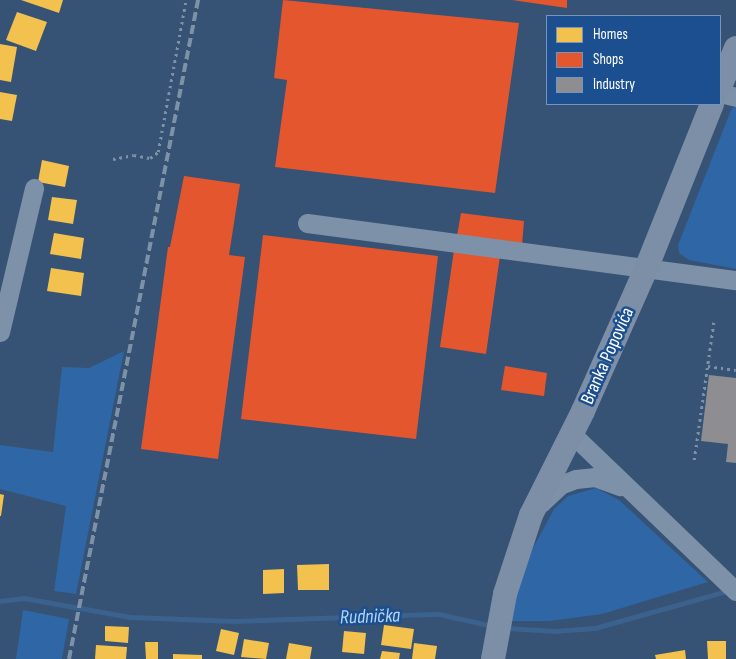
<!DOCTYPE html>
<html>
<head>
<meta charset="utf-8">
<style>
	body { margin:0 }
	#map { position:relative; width:736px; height:659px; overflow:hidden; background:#365274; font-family:"Sofia Sans Condensed",sans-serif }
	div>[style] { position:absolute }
	.green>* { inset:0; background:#2f66a5 }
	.homes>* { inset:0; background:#f2c14e }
	.shops>* { inset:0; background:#e4572e }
	.industry>* { inset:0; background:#8d8d92 }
	.stream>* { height:4.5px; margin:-2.25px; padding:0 2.25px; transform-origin:2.25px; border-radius:2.25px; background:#3b618d }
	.path>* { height:2.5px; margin-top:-1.25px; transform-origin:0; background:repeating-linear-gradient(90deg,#7d92a8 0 2.5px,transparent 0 6.5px) }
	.minor>* { height:19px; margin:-9.5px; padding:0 9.5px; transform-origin:9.5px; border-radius:9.5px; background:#7d92a8 }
	.major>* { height:24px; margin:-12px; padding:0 12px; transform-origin:12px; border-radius:12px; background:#7d8ea7 }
	.rail>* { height:4px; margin-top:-2px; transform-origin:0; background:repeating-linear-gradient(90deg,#7e92a7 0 9px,transparent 0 13px) }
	span { translate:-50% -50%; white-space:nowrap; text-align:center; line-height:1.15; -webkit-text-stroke:5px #1b4f8f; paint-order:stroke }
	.street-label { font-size:19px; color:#fff }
	.water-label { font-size:20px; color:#b5d3f5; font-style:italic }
	.legend { position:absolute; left:546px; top:15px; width:175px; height:90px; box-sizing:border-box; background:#1b4f8f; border:1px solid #7695bc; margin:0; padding:6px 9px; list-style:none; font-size:15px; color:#fff }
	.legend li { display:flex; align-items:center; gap:10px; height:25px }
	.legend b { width:25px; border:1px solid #7695bc }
</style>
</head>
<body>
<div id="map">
	<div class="green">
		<div style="clip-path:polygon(736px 105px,736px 269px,689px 260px,679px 253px,678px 245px,731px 110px)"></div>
		<div style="clip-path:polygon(124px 351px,76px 594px,54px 591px,66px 506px,0 489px,0 445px,53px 452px,62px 367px,89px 368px)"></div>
		<div style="clip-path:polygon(596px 488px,619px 500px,708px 582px,602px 614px,550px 621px,511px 621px,515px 597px,532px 550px,554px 509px,568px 496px)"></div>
		<div style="clip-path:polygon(23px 610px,69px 619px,62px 659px,16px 659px)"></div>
	</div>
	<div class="homes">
		<div style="clip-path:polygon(21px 0,63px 0,59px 13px)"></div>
		<div style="clip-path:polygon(17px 12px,47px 22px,36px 51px,6px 40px)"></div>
		<div style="clip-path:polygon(0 44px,17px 47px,11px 82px,0 80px)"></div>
		<div style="clip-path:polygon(0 92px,17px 95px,12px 121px,0 119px)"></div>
		<div style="clip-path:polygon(42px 160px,69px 166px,65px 187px,38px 182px)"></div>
		<div style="clip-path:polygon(52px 197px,77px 200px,73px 224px,48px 220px)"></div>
		<div style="clip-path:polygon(54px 233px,84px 238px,81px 259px,50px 254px)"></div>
		<div style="clip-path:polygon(51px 268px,84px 273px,81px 296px,47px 291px)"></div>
		<div style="clip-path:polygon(0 494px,4px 495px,1px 516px,0 516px)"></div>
		<div style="clip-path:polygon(329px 564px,329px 590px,298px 590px,297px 565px)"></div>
		<div style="clip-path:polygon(284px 569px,284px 593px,263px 594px,263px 570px)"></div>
		<div style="clip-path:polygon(384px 625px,414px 629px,411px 649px,381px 645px)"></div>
		<div style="clip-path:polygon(105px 626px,129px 627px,128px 643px,105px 641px)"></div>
		<div style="clip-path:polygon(221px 629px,239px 633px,234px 655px,216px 651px)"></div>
		<div style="clip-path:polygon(344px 631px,366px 633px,364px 654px,342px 652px)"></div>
		<div style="clip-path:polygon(244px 639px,269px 643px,266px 659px,241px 657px)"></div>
		<div style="clip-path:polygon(707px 641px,726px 641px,726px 659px,708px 659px)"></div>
		<div style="clip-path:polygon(145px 642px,158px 642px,158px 659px,146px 659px)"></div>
		<div style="clip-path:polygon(289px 643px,312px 647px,310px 659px,286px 659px)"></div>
		<div style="clip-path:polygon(414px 643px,437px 646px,435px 659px,412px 659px)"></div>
		<div style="clip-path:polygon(96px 645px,127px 647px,126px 659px,95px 659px)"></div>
		<div style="clip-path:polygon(685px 650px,686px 659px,656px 659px,655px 655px)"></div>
		<div style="clip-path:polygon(382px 651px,400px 653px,399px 659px,380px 659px)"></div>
		<div style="clip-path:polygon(173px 654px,202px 655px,202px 659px,173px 659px)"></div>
	</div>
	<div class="shops">
		<div style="clip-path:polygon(283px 0,519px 23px,495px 193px,275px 167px,287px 80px,274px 78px)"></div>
		<div style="clip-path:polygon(512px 0,567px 0,567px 8px)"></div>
		<div style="clip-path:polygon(184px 176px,240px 184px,229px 255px,245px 257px,218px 459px,141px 449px,168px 247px,170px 247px)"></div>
		<div style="clip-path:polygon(461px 213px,524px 221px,522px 245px,457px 236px)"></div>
		<div style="clip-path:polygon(263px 235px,438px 256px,416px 439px,241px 419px)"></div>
		<div style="clip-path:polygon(454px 250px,500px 256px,486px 354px,440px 347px)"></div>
		<div style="clip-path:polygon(505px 366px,547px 373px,544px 396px,501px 390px)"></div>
	</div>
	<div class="industry">
		<div style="clip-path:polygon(709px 375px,736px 378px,736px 463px,726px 462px,728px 444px,701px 441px)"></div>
	</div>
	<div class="stream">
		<div style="left:0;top:601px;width:24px;rotate:-7deg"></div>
		<div style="left:24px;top:598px;width:109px;rotate:10.1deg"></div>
		<div style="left:131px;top:617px;width:104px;rotate:2.2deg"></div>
		<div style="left:235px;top:621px;width:204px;rotate:-2deg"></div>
		<div style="left:439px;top:614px;width:55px;rotate:12.5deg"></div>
		<div style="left:506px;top:628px;width:48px;rotate:3.6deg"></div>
		<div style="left:554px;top:631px;width:41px;rotate:-4.2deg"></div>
		<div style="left:595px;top:628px;width:137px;rotate:-15.7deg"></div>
	</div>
	<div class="path">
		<div style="left:113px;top:159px;width:21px;rotate:-11deg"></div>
		<div style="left:134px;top:155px;width:16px;rotate:11deg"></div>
		<div style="left:150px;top:158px;width:10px;rotate:-37deg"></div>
		<div style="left:158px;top:152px;width:155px;rotate:-79.6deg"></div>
		<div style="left:708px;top:366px;width:28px;rotate:8deg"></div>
		<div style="left:694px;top:460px;width:142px;rotate:-81.9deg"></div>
	</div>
	<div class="minor">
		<div style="left:720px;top:93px;width:16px;rotate:14deg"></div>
		<div style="left:307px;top:223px;width:433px;rotate:7.6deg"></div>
		<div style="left:0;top:332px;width:148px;rotate:-76.7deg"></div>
		<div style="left:572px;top:434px;width:227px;rotate:43.8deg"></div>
		<div style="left:541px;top:503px;width:26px;rotate:-43deg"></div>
		<div style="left:560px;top:485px;width:17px;rotate:-21deg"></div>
		<div style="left:576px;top:479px;width:19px;rotate:-6deg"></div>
		<div style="left:595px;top:477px;width:27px;rotate:20deg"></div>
	</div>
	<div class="major">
		<div style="left:720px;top:87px;width:42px;rotate:-67.7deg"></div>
		<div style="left:493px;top:659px;width:66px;rotate:-79.5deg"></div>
		<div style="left:505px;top:594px;width:83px;rotate:-71.8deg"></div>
		<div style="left:531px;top:515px;width:116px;rotate:-63.4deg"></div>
		<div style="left:583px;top:411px;width:155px;rotate:-66.1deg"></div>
		<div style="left:646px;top:269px;width:178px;rotate:-68.2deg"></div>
	</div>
	<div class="rail">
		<div style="left:69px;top:659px;width:672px;rotate:-78.92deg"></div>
	</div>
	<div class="street-label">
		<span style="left:608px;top:356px;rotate:-66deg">Branka Popovića</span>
	</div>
	<div class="water-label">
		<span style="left:370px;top:617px;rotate:-2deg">Rudnička</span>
	</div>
	<ul class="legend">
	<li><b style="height:14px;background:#f2c14e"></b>Homes</li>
	<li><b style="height:14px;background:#e4572e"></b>Shops</li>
	<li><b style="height:14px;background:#8d8d92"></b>Industry</li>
	</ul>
</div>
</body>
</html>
